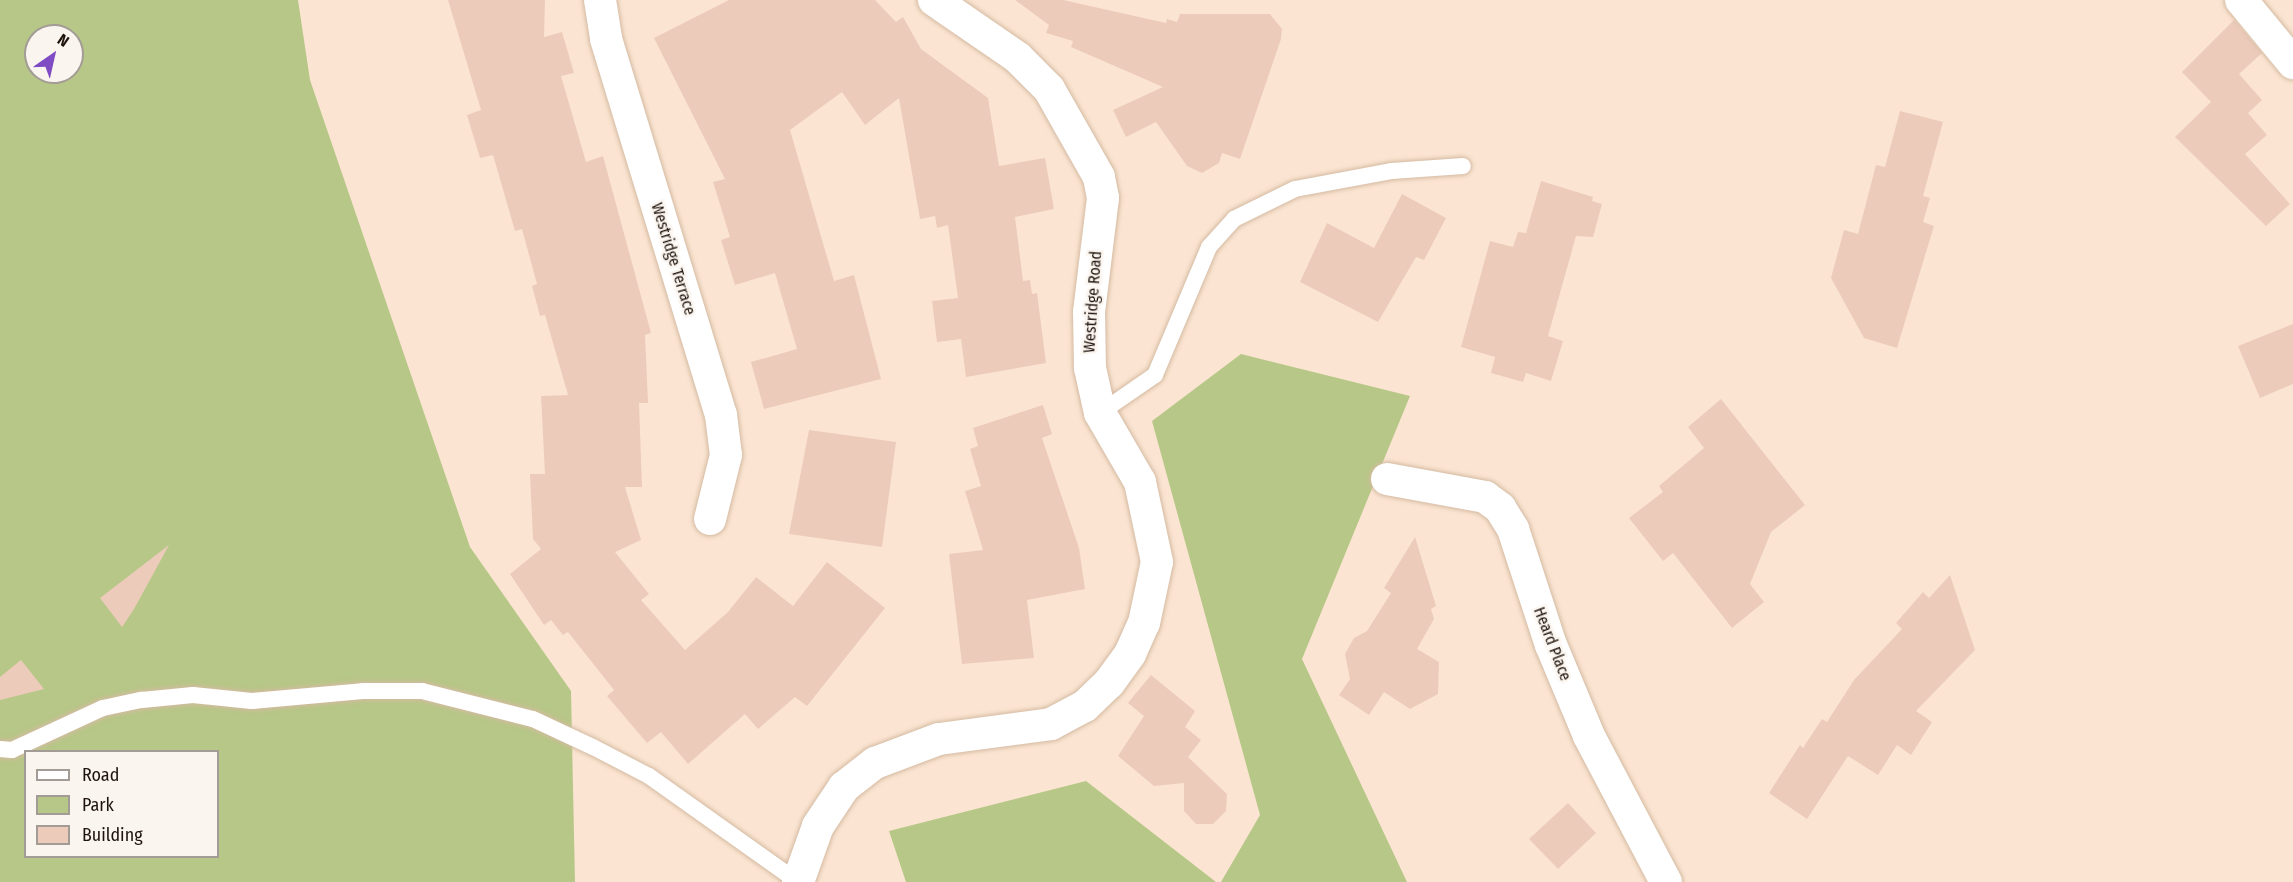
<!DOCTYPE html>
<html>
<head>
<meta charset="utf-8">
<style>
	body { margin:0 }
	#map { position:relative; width:2293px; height:882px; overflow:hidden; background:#fbe5d2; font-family:"Fira Sans Condensed",sans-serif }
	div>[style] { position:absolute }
	.green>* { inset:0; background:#b7c787 }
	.building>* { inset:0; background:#edcbbb }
	.roads { filter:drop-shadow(0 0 2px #d4baa2) drop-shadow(0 0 2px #d4baa2) }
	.lane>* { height:16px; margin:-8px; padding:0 8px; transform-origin:8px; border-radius:8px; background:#fff }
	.street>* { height:32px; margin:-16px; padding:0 16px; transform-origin:16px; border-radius:16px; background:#fff }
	span { translate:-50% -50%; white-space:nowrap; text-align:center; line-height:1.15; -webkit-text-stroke:5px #fbf5f0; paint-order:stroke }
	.street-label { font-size:16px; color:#1e140c }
	.legend { position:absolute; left:24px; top:750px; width:195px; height:108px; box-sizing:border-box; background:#fbf5f0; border:2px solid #a39b95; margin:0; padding:8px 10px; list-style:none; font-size:18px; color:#1e140c }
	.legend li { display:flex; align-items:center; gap:12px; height:30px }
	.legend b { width:30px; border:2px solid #a39b95 }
	.north { position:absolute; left:24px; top:24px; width:60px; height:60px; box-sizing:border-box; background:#fbf5f0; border:2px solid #a39b95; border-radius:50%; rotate:34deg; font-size:16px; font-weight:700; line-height:24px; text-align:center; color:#1e140c }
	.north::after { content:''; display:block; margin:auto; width:21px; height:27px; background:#7f4cc4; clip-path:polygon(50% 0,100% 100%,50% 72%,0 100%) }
</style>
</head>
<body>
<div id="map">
	<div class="green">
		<div style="clip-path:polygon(evenodd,0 0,298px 0,310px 80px,470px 547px,571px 691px,575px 882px,0 882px,0 0,36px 36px,72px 36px,72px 72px,36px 72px,36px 36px,0 0,26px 752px,218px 752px,218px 856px,26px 856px,26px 752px)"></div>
		<div style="clip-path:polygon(1241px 354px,1410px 396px,1302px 659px,1407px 882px,1221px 882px,1260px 815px,1152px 421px)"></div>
		<div style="clip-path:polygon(1086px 781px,1216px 882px,906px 882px,889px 831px)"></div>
	</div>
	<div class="building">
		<div style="clip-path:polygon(448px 0,545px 0,544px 37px,562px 32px,574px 73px,561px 76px,586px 162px,603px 156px,651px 333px,645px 335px,648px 403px,639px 403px,642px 487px,625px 487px,641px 540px,615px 552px,649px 594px,641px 600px,685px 650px,728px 612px,756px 577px,793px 606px,827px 562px,885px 608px,807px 706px,795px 697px,758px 729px,745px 714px,688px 764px,661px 732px,647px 743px,607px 696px,614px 690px,568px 632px,563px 635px,551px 620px,544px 625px,510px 574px,541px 549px,533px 539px,530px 474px,545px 474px,541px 396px,568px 395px,545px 315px,540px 316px,532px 286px,537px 284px,522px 229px,515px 231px,493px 155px,480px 158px,467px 115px,481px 110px)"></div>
		<div style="clip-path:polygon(729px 0,875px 0,896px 22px,903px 17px,921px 49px,988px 98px,999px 166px,1045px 158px,1054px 209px,1015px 217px,1023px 281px,1030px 280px,1032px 294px,1037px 293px,1046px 363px,966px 377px,961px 339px,937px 342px,932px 301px,958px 298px,948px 225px,937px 228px,935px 216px,920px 219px,899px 98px,865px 125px,842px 92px,790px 130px,834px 281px,854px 275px,881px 379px,764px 409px,751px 362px,797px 349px,775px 273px,735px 285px,721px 240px,730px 237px,713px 182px,725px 179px,654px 38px)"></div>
		<div style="clip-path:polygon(1015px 0,1063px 0,1166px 23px,1167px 19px,1177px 22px,1180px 14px,1270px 14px,1282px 29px,1281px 39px,1240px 159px,1222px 153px,1219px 163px,1202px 173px,1187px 166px,1156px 122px,1126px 137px,1113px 110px,1163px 87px,1071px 47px,1073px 41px,1046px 33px,1049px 25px)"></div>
		<div style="clip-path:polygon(2234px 20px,2262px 53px,2239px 74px,2262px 100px,2248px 113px,2267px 135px,2245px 154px,2290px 204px,2266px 226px,2175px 137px,2211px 102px,2182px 72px)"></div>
		<div style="clip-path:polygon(1900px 111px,1943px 122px,1923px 196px,1930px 198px,1923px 222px,1934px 226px,1897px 348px,1864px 338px,1831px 278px,1844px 230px,1858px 234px,1876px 165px,1885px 167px)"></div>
		<div style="clip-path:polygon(1541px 181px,1593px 197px,1592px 201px,1602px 204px,1593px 237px,1576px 236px,1548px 336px,1563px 341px,1551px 381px,1526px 373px,1523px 382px,1491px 373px,1495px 357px,1461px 347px,1490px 241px,1513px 247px,1518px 232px,1526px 233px)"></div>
		<div style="clip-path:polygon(1402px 194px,1446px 218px,1424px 260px,1416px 257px,1378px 322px,1300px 282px,1327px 223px,1374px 248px)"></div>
		<div style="clip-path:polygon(2293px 324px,2293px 384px,2260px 398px,2238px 346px)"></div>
		<div style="clip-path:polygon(1721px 399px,1805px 505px,1771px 532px,1750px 584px,1764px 602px,1732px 628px,1673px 553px,1663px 561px,1629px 518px,1663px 492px,1659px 486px,1704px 448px,1688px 427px)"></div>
		<div style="clip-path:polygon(1043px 405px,1052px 434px,1042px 438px,1079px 548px,1085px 589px,1027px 600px,1034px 658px,962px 664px,949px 554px,983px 550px,965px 491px,981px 486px,970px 449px,978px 446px,973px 428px)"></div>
		<div style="clip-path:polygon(809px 430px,896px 442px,882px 547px,789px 534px)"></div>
		<div style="clip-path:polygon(1415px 537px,1436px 606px,1431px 609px,1434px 619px,1417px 649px,1439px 662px,1438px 694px,1410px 709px,1384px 692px,1369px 715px,1339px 695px,1350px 679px,1345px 654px,1354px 638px,1367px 631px,1391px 593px,1384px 588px)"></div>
		<div style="clip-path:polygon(169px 545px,134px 609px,122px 627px,100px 598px)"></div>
		<div style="clip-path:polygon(1950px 575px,1975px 650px,1916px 711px,1932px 722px,1911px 755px,1897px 745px,1878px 775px,1848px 756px,1807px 819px,1769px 793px,1800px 745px,1803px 748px,1822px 719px,1827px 722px,1854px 680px,1902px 629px,1896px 623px,1923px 592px,1929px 598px)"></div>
		<div style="clip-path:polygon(21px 660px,44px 689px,0 700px,0 677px)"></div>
		<div style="clip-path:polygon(1151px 675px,1195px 711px,1185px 727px,1201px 740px,1188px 757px,1227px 794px,1226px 811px,1213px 824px,1196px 824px,1184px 811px,1184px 783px,1154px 786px,1118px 756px,1144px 716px,1128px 703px)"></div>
		<div style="clip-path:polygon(1568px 803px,1596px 833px,1558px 869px,1529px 839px)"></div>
	</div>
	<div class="roads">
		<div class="lane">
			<div style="left:1100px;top:413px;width:67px;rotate:-34.6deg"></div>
			<div style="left:1155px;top:375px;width:139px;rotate:-67.1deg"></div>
			<div style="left:1209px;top:247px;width:38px;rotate:-48deg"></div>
			<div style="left:1234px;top:219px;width:68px;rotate:-26.2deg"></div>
			<div style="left:1295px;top:189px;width:99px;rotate:-10.5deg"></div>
			<div style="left:1392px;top:171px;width:71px;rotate:-4deg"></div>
			<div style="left:0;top:749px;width:12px;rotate:5deg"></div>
			<div style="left:12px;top:750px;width:100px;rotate:-24.8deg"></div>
			<div style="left:103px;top:708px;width:40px;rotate:-12deg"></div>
			<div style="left:142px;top:700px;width:51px;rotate:-5.6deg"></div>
			<div style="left:193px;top:695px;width:59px;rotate:5.8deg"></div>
			<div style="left:252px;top:701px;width:111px;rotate:-5.1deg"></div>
			<div style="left:363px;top:691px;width:59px"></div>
			<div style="left:422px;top:691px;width:114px;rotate:14.2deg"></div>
			<div style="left:533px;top:719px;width:66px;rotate:25deg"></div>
			<div style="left:593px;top:747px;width:63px;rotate:27.4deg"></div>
			<div style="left:649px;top:776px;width:183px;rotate:35.4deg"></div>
		</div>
		<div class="street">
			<div style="left:600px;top:0;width:39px;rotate:81deg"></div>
			<div style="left:606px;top:39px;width:393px;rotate:73deg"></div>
			<div style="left:721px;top:415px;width:40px;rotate:82.9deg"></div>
			<div style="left:726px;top:455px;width:66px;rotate:104deg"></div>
			<div style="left:2241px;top:0;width:82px;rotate:50.5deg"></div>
			<div style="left:1387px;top:479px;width:100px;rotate:10.4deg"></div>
			<div style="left:1485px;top:497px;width:19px;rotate:36deg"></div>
			<div style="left:1500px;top:508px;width:25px;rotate:58deg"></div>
			<div style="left:1513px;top:529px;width:122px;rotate:71.9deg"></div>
			<div style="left:1551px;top:645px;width:99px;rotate:67.3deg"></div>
			<div style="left:1589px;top:736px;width:165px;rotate:62.2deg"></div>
			<div style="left:798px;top:882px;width:59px;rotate:-70.3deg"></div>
			<div style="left:818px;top:826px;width:47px;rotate:-56.3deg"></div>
			<div style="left:844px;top:787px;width:39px;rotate:-38deg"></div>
			<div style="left:875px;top:763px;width:68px;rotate:-20.6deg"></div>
			<div style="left:939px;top:739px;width:113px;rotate:-7.6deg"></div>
			<div style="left:1051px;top:724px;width:38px;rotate:-28deg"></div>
			<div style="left:1085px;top:706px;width:33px;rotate:-44deg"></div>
			<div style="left:1109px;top:683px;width:36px;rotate:-54deg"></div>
			<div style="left:1130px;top:654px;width:34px;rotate:-66deg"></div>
			<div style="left:1144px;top:623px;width:62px;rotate:-78deg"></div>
			<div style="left:1157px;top:562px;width:82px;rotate:-102deg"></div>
			<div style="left:1140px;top:482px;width:80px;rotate:-120.1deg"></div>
			<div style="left:1100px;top:413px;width:46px;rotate:-102.5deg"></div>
			<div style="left:1090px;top:368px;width:56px;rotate:-91deg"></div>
			<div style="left:1089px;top:312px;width:115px;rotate:-83deg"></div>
			<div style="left:1103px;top:198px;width:21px;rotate:-101deg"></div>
			<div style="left:1099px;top:177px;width:101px;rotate:-119.6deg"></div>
			<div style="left:1049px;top:89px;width:45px;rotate:-135deg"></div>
			<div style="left:1017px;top:57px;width:101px;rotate:-145.5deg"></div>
		</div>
	</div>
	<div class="street-label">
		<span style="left:673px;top:259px;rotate:73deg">Westridge Terrace</span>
		<span style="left:1093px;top:302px;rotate:-86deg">Westridge Road</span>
		<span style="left:1552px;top:644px;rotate:69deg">Heard Place</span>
	</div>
	<ul class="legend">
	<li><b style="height:8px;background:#fff"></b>Road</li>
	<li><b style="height:16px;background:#b7c787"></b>Park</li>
	<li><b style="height:16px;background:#edcbbb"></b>Building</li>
	</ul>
	<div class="north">N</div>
</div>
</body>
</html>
